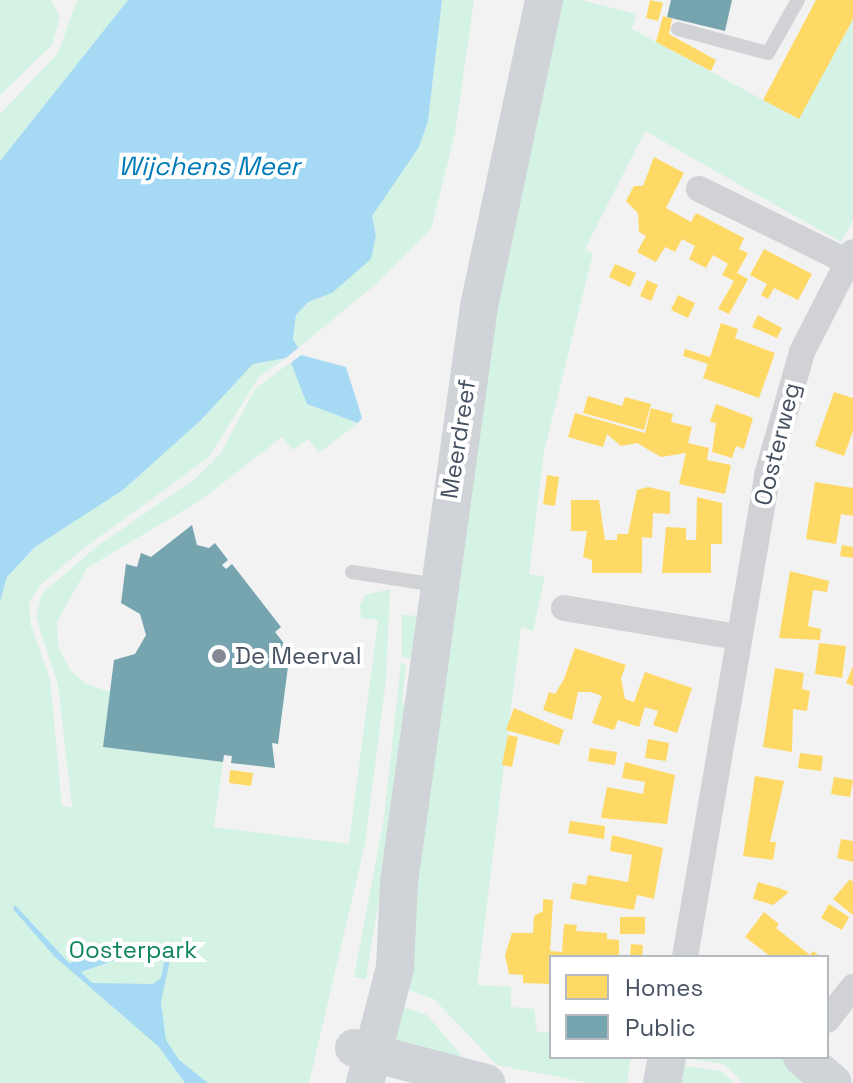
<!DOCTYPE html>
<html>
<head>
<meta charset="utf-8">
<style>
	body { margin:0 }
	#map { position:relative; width:853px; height:1083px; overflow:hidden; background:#f2f2f2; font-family:"Space Grotesk",sans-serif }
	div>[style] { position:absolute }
	.green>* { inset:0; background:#d4f3e4 }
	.water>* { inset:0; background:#a6daf4 }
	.homes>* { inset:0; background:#ffd966 }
	.public>* { inset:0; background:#76a5af }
	.lane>* { height:14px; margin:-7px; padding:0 7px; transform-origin:7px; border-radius:7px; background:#d0d2d5 }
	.street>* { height:26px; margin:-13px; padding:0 13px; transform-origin:13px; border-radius:13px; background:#d0d2d5 }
	.secondary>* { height:38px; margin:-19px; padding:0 19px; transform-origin:19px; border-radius:19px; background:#d0d3d7 }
	.dots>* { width:22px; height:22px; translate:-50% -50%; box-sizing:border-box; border:4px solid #fff; border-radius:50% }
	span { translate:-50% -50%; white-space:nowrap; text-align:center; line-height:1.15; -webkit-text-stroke:8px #fff; paint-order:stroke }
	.street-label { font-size:24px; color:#465161 }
	.poi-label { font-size:24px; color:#465161 }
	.left { translate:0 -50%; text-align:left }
	.park-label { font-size:24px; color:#0e8559 }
	.water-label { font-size:26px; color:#007bba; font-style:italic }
	.legend { position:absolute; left:549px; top:955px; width:280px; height:104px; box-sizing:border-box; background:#fff; border:2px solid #b5b9c0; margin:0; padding:10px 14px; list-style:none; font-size:24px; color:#465161 }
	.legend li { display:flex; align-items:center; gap:16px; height:40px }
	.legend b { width:40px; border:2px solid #b5b9c0 }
</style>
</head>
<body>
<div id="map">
	<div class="green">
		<div style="clip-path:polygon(0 0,51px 0,60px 17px,52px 45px,0 95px)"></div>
		<div style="clip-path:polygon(77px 0,128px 0,0 161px,0 114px,58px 53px)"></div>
		<div style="clip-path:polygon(442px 0,474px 0,455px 133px,431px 229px,376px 284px,298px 348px,293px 339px,296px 315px,308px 302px,332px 293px,376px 235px,372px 216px,428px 121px)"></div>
		<div style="clip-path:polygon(555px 0,581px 0,636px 14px,632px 29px,798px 119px,853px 20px,853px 220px,841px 242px,645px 131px,585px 249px,593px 254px,544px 451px,529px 575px,545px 576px,533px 631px,521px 627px,477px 985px,511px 987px,511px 1007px,534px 1009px,537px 1032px,551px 1033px,551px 1057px,631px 1057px,627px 1083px,590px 1083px,497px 1065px,434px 999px,397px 986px,479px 375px)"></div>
		<div style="clip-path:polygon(269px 357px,286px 358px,259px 377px,209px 457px,83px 549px,40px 585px,29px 604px,31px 626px,50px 679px,62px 806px,72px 807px,58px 685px,36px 617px,42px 594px,96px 547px,195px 479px,221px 453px,255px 389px,287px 365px,291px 363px,302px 382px,307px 404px,358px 423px,319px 453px,308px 439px,293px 450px,282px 437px,201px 500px,87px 568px,57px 622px,58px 646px,70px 670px,86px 684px,110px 692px,103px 747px,223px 762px,214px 827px,349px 844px,378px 620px,361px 618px,360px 605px,365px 595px,390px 589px,386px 680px,365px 844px,309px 1083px,0 1083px,0 602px,7px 577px,35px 547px,123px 490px,253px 364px)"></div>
		<div style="clip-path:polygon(402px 615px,421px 616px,416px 659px,402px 657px)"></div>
		<div style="clip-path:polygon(401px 663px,406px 664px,402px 703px,410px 705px,366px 979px,354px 977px,384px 818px)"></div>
		<div style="clip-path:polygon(393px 1004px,427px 1015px,470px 1066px,399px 1045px,391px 1032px)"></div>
		<div style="clip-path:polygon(783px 1057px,817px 1083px,743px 1083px,724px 1064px,683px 1058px)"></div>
		<div style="clip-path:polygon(682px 1066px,721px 1071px,734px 1083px,679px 1083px)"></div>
	</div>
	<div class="water">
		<div style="clip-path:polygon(128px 0,442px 0,428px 121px,419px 147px,372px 216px,376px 235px,371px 259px,332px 293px,308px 302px,296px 315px,293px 339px,298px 348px,286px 358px,253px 364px,200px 421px,123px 490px,35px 547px,7px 577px,0 602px,0 161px)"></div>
		<div style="clip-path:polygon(301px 355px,346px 367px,362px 418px,358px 423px,307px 404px,291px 363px)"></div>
		<div style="clip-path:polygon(evenodd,15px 905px,69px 963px,145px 944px,165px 950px,170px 960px,161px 1002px,166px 1040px,179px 1060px,208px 1083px,185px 1083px,159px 1047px,54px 956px,13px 909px,15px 905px,147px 949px,165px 958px,161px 978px,153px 984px,92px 983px,81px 972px,147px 949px)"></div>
	</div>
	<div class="homes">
		<div style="clip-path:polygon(650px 0,663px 3px,658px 21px,646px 18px)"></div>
		<div style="clip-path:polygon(816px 0,853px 0,853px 19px,799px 119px,763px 100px)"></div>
		<div style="clip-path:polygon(663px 16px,672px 19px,669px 34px,716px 60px,711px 71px,656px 42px)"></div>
		<div style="clip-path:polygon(654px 157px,684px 173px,666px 208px,691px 222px,696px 213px,744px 238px,739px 249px,748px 253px,737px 273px,748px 279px,729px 314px,718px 309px,734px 281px,722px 275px,728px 264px,713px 255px,706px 268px,689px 259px,695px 246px,682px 239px,675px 252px,665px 247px,656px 262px,637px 252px,646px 236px,639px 232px,638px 213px,626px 201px,634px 186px,643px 186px)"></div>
		<div style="clip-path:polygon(764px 249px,812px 274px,798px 300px,774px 288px,768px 299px,761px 295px,767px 284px,750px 275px)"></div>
		<div style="clip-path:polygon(615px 264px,636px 273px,630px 287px,609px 277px)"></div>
		<div style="clip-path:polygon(647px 280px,658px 285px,651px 301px,640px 296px)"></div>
		<div style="clip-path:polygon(678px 295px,695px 303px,688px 318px,671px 310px)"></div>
		<div style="clip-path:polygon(758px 315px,782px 328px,777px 338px,752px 327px)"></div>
		<div style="clip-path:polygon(721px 323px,738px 329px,735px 338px,775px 353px,759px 398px,703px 378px,708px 364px,683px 356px,685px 349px,710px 357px)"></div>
		<div style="clip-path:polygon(834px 392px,853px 398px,853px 431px,844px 456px,815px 446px)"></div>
		<div style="clip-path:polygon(588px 396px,622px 406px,625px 397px,651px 404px,644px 430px,583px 413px)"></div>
		<div style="clip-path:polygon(716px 404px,753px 418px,744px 449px,736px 446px,732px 458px,712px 452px,716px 423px,710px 422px)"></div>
		<div style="clip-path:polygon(651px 408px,673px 414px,671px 422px,692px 427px,688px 443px,709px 448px,707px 460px,731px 465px,725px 494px,679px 484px,686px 453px,661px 457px,637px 443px,621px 446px,607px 434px,603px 447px,568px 437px,575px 413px,645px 433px)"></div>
		<div style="clip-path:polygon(547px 475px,559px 477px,555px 506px,543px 504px)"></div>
		<div style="clip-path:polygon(815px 482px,853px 488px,853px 516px,841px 514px,836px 544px,806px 539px)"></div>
		<div style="clip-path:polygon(648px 487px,670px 492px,670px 514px,653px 513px,652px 538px,642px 537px,642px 573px,592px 573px,592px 560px,583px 557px,587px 531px,571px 531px,571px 500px,599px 500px,605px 540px,617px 540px,617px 534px,628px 534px,637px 490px)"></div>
		<div style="clip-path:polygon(697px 497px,722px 503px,722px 544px,711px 544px,711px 573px,662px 573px,666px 527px,686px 528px,686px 540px,696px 540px)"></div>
		<div style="clip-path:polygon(842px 545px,853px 547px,853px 558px,840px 556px)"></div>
		<div style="clip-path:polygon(790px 571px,829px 581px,827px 592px,813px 590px,808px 626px,821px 629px,820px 640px,779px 638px)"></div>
		<div style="clip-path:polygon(819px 643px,846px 646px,842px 678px,815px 674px)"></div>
		<div style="clip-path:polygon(575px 648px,626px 665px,621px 678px,625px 699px,634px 702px,645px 672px,692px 688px,677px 733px,653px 725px,658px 711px,645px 707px,639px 727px,618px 720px,614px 730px,592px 723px,602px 696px,591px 692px,578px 692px,572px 720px,543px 710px,549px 692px,555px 694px,564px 679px)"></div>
		<div style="clip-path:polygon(853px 666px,853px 686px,846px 683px)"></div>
		<div style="clip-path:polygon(775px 668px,804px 673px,802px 689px,810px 691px,807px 711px,793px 709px,792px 752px,763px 747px)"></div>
		<div style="clip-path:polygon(514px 708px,564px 730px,559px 745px,506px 730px)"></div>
		<div style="clip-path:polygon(508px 735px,518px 737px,512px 767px,502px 765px)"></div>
		<div style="clip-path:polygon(648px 739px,669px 743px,666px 761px,645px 758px)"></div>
		<div style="clip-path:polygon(590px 748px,617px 752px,615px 765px,588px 761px)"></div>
		<div style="clip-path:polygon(800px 753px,823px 756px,821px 771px,798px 768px)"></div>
		<div style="clip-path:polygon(625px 762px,675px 775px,667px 824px,601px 818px,607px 787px,643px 794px,645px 782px,622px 778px)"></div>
		<div style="clip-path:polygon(230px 770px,253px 773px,251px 786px,229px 783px)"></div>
		<div style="clip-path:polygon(755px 776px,784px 781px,770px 842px,776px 842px,773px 860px,743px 856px)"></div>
		<div style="clip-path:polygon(834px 777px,853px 780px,850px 797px,831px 794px)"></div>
		<div style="clip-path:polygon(570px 821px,605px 826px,604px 839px,568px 833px)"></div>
		<div style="clip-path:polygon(612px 835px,663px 848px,654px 899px,637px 895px,634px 910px,570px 899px,573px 883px,586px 885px,588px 875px,628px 882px,632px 855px,610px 851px)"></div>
		<div style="clip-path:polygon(841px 839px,853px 841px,853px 862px,837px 858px)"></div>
		<div style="clip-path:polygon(850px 879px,853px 882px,853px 915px,833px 899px)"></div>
		<div style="clip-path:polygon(758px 882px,779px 888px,789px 892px,773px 905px,753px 899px)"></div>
		<div style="clip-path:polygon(543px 899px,553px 900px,550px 951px,562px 952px,564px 924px,577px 925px,576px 931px,607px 933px,607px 939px,619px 940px,619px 957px,551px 957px,551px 984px,523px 983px,523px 975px,509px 974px,505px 955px,512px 933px,533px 933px,534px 916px,543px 911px)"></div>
		<div style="clip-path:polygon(829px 904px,849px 917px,842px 930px,821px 918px)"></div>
		<div style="clip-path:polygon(764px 912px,779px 924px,776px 928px,810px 955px,813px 951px,821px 957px,771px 957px,745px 937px)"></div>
		<div style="clip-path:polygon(620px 917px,645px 917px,645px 934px,620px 934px)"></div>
		<div style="clip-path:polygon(631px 944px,643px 945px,642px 957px,630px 957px)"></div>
	</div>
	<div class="public">
		<div style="clip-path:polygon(671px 0,732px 0,725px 31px,667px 17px)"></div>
		<div style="clip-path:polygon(192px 525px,197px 545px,209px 548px,215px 543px,228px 560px,222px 565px,226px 569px,232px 564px,281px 627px,275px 632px,290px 651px,278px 744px,272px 743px,275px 768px,231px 763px,232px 756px,224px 755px,223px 762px,103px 747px,114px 660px,135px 654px,146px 635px,140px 614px,121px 603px,126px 564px,137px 567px,141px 553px,151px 557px)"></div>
	</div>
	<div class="lane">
		<div style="left:678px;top:29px;width:93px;rotate:14.9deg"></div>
		<div style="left:768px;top:53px;width:61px;rotate:-60.5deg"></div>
		<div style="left:352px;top:572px;width:86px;rotate:8.7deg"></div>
	</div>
	<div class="street">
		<div style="left:699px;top:189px;width:166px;rotate:26.1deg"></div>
		<div style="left:564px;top:608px;width:176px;rotate:9.5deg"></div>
		<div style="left:685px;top:957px;width:489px;rotate:-80.3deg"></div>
		<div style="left:767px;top:475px;width:128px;rotate:-74.1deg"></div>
		<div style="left:802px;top:352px;width:112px;rotate:-63deg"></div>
		<div style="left:827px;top:1020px;width:42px;rotate:-51.8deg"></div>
	</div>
	<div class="secondary">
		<div style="left:354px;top:1048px;width:137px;rotate:14.9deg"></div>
		<div style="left:802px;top:1057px;width:40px;rotate:40deg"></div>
		<div style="left:365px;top:1083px;width:119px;rotate:-75.4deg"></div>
		<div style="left:395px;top:968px;width:86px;rotate:-87.3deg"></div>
		<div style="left:399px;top:882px;width:582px;rotate:-82.09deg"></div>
		<div style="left:479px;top:306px;width:313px;rotate:-78deg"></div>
		<div style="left:662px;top:1083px;width:26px;rotate:-79deg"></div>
	</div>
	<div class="dots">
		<div style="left:219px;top:656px;background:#828994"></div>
	</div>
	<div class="street-label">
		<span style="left:458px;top:439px;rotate:-81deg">Meerdreef</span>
		<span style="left:777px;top:444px;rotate:-76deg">Oosterweg</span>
	</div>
	<div class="poi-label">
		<span class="left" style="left:235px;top:656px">De Meerval</span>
	</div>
	<div class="park-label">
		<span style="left:133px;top:950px">Oosterpark</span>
	</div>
	<div class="water-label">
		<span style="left:209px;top:167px">Wijchens Meer</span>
	</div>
	<ul class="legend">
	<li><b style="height:22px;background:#ffd966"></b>Homes</li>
	<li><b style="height:22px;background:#76a5af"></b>Public</li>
	</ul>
</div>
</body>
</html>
